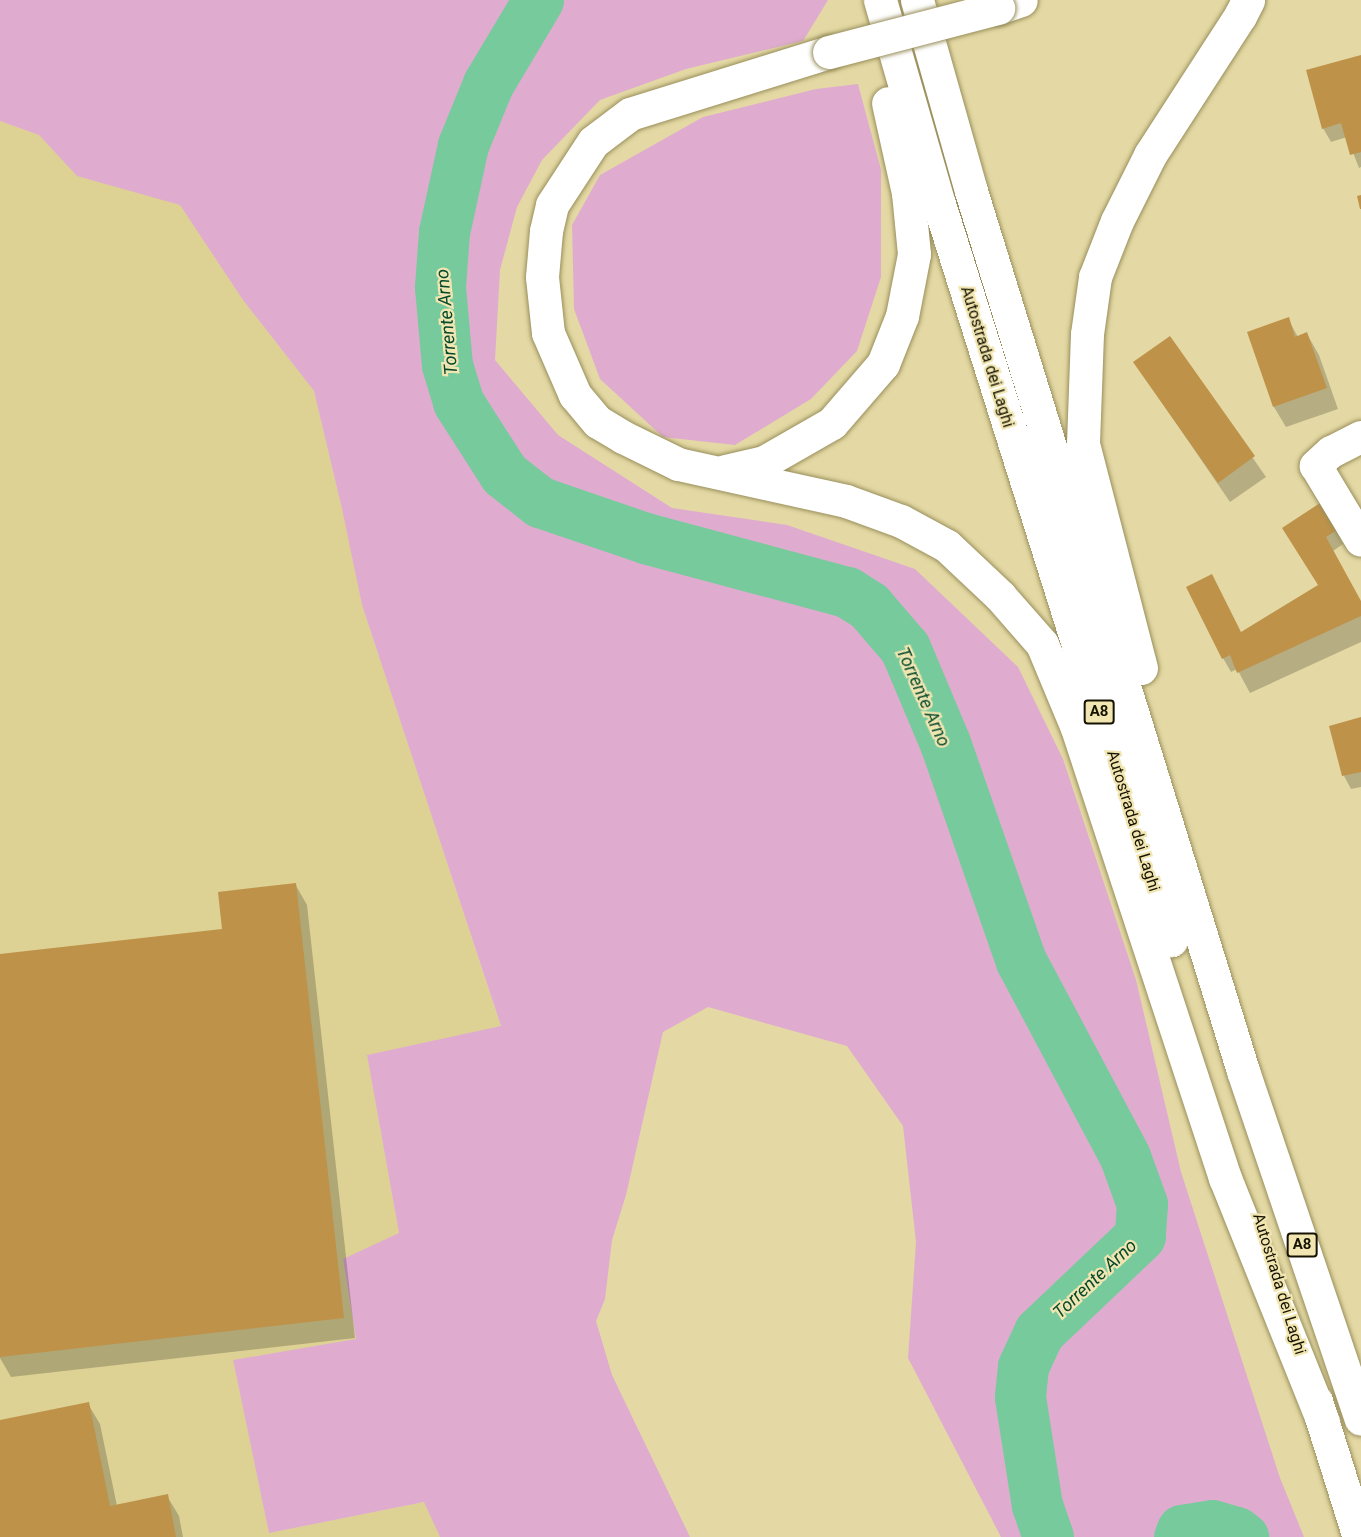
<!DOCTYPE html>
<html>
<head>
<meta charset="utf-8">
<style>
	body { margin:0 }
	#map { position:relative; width:1361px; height:1537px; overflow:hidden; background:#e4d9a4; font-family:Roboto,sans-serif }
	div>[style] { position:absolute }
	.built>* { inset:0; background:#ddd194 }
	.green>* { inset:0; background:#dfaccf }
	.shadow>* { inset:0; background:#0003 }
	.river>* { height:51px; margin:-25.5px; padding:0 25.5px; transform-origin:25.5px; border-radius:25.5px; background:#77ca9c }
	.building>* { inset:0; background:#be9249 }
	.roads { filter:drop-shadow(0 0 2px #998f5c) drop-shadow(0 0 2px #998f5c) }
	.street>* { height:32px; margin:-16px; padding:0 16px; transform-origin:16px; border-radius:16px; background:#fff }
	.highway>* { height:33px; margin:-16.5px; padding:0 16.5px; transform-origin:16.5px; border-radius:16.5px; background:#fff }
	.bridges { filter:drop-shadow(0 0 2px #998f5c) drop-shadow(0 0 2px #998f5c) }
	.highway-bridge>* { height:33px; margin:-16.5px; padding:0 16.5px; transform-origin:16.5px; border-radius:16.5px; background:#fff }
	span { translate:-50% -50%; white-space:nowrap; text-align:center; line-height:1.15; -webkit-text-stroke:4.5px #f1e6b1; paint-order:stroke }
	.shield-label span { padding:2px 4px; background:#f1e6b1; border:2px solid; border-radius:4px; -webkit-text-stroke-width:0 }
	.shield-label { font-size:15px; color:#161201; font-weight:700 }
	.street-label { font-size:16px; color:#161201 }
	.water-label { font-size:18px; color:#054a2d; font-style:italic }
</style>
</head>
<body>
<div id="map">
	<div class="built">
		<div style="clip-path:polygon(0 121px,39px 135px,78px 176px,180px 204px,243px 300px,314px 391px,342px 509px,362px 605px,501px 1027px,367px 1055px,399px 1233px,343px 1260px,356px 1340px,233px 1360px,269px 1533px,425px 1502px,440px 1537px,0 1537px)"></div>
	</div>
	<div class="green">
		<div style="clip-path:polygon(0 0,828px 0,803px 41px,686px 69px,600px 100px,542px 160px,517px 207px,500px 270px,495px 360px,558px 435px,672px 508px,787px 525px,915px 569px,1018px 667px,1063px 759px,1136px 980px,1181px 1172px,1280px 1478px,1304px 1537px,1001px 1537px,908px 1358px,916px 1242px,903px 1126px,847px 1046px,708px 1007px,663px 1032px,626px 1195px,612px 1240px,605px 1299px,596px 1321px,612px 1375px,690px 1537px,440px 1537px,424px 1502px,269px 1533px,233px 1360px,356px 1339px,343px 1259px,399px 1233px,367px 1055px,501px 1026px,362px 605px,342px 509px,314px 391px,243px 300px,180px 205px,77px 176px,39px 135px,0 121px)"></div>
		<div style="clip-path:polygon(858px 84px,881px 170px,881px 277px,857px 351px,811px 399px,735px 445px,663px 437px,600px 379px,574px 309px,572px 225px,600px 175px,703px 117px,816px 89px)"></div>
	</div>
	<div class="shadow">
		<div style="clip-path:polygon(1361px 56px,1361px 167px,1359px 168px,1347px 137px,1331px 142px,1323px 128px)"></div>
		<div style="clip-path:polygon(1288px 319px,1298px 337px,1307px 334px,1319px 355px,1338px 409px,1286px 427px,1274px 407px,1248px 333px)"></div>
		<div style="clip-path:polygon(1170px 338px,1266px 477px,1230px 502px,1135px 363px)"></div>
		<div style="clip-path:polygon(1336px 530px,1343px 544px,1333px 551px,1361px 603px,1361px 642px,1250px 693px,1237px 669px,1231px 672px,1223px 658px,1241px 633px,1320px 586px,1292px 542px)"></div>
		<div style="clip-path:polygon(1361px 719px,1361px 787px,1351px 789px,1344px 776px,1331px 727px)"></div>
		<div style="clip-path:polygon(295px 884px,307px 905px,355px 1338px,11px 1377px,0 1358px,0 955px,224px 930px)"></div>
		<div style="clip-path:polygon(88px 1404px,100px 1424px,117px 1506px,167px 1496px,179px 1516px,183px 1537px,0 1537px,0 1422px)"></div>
	</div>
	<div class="river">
		<div style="left:538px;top:0;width:98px;rotate:120.8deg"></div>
		<div style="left:488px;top:84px;width:66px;rotate:112.3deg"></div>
		<div style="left:463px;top:145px;width:89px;rotate:102.3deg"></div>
		<div style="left:444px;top:232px;width:55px;rotate:94.2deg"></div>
		<div style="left:440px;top:287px;width:78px;rotate:84.9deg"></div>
		<div style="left:447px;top:365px;width:39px;rotate:73deg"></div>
		<div style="left:458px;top:402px;width:85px;rotate:57.4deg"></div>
		<div style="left:504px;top:474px;width:46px;rotate:37.9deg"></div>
		<div style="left:540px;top:502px;width:111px;rotate:18.9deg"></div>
		<div style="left:645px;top:538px;width:209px;rotate:15deg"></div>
		<div style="left:847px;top:592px;width:26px;rotate:32deg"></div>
		<div style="left:869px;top:606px;width:55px;rotate:49.4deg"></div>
		<div style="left:905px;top:648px;width:103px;rotate:67.2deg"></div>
		<div style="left:945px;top:743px;width:231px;rotate:70.8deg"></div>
		<div style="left:1021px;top:961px;width:222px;rotate:62deg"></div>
		<div style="left:1125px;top:1157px;width:50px;rotate:70.1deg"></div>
		<div style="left:1142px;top:1204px;width:32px;rotate:94deg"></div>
		<div style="left:1140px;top:1236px;width:139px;rotate:136.5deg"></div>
		<div style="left:1039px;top:1332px;width:38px;rotate:115deg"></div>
		<div style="left:1023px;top:1367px;width:30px;rotate:96deg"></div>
		<div style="left:1020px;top:1397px;width:109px;rotate:81.1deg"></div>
		<div style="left:1037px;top:1505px;width:34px;rotate:71deg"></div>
		<div style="left:1179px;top:1537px;width:8px;rotate:-67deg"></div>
		<div style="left:1182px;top:1530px;width:30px;rotate:-9deg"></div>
		<div style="left:1212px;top:1525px;width:25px;rotate:16deg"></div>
		<div style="left:1236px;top:1532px;width:9px;rotate:36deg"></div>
	</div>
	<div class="building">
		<div style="clip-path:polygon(1361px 55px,1361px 152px,1350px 155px,1341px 123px,1322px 129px,1306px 70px)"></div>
		<div style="clip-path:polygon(1361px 195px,1361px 209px,1360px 209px,1357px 196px)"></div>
		<div style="clip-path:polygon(1289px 317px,1295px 337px,1307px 332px,1327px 388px,1273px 407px,1247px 332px)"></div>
		<div style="clip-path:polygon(1170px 336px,1255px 456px,1218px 483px,1133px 362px)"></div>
		<div style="clip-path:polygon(1320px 503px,1337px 530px,1326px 537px,1361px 601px,1361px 616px,1237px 673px,1230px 655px,1222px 659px,1186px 587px,1212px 574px,1241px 632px,1318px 585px,1282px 528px)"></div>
		<div style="clip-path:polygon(1361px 717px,1361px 772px,1342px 776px,1329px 726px)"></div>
		<div style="clip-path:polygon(296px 883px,344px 1318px,0 1357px,0 954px,222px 929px,218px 892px)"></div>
		<div style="clip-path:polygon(89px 1402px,110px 1506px,168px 1494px,176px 1537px,0 1537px,0 1420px)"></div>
	</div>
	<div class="roads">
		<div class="street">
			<div style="left:1361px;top:437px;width:34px;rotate:153deg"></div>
			<div style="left:1331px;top:452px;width:21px;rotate:137deg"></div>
			<div style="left:1316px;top:466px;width:87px;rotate:59deg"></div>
		</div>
		<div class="highway">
			<div style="left:880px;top:0;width:212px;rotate:73.9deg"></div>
			<div style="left:939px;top:204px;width:772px;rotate:72.5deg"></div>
			<div style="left:917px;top:0;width:198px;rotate:74.2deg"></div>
			<div style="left:971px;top:191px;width:921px;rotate:72.82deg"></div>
			<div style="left:1243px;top:1071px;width:367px;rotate:71.3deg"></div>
			<div style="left:998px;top:8px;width:24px;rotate:-19deg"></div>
			<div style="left:829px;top:52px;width:208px;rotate:162.7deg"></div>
			<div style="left:630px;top:114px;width:46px;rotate:142.9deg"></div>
			<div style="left:593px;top:142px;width:75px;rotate:123.1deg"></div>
			<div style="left:552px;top:205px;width:27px;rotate:103deg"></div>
			<div style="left:546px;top:231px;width:46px;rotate:95deg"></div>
			<div style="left:542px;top:277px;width:56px;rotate:83.9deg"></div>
			<div style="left:548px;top:333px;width:68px;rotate:66.5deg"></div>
			<div style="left:575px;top:395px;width:35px;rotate:50deg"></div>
			<div style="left:598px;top:422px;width:29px;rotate:31deg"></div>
			<div style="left:623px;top:437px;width:61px;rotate:26.1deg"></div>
			<div style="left:678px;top:464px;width:172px;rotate:12.4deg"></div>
			<div style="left:846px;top:501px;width:59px;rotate:20deg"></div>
			<div style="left:901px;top:521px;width:52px;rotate:28.5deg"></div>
			<div style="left:947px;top:546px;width:73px;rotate:43.3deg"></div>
			<div style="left:1000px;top:596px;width:64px;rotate:48.8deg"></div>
			<div style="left:1042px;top:644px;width:91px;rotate:67.4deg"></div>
			<div style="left:1077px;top:728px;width:474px;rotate:71.8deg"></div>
			<div style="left:1225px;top:1178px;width:263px;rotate:68.1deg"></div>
			<div style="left:725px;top:471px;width:40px;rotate:-13deg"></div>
			<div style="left:764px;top:462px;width:78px;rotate:-29.8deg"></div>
			<div style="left:832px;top:423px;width:78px;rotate:-49.2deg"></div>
			<div style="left:883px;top:364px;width:52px;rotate:-68.4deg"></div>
			<div style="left:902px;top:316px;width:63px;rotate:-79deg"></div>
			<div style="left:914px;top:254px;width:61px;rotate:-95.6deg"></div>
			<div style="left:908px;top:193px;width:92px;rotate:-102.5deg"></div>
			<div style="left:1141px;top:668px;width:232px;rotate:-104.5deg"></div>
			<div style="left:1083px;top:443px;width:109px;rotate:-87.9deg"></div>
			<div style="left:1087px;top:334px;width:58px;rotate:-82deg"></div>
			<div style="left:1095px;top:277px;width:60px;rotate:-68.6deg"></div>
			<div style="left:1117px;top:221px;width:74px;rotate:-63.4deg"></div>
			<div style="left:1150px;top:155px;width:166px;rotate:-57.1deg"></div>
			<div style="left:1240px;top:16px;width:18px;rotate:-63deg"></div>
			<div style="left:1316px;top:1401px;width:143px;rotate:72.5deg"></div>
		</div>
	</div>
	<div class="bridges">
		<div class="highway-bridge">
			<div style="left:829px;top:52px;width:175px;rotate:-14.6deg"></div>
		</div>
	</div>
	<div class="shield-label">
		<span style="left:1099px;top:712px">A8</span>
		<span style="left:1302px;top:1245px">A8</span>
	</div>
	<div class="street-label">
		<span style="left:987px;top:357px;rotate:73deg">Autostrada dei Laghi</span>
		<span style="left:1133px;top:821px;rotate:73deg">Autostrada dei Laghi</span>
		<span style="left:1279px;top:1284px;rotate:73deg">Autostrada dei Laghi</span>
	</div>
	<div class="water-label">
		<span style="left:447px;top:322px;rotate:-95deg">Torrente Arno</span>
		<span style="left:923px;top:697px;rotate:66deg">Torrente Arno</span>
		<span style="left:1095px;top:1279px;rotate:-43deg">Torrente Arno</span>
	</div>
</div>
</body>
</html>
